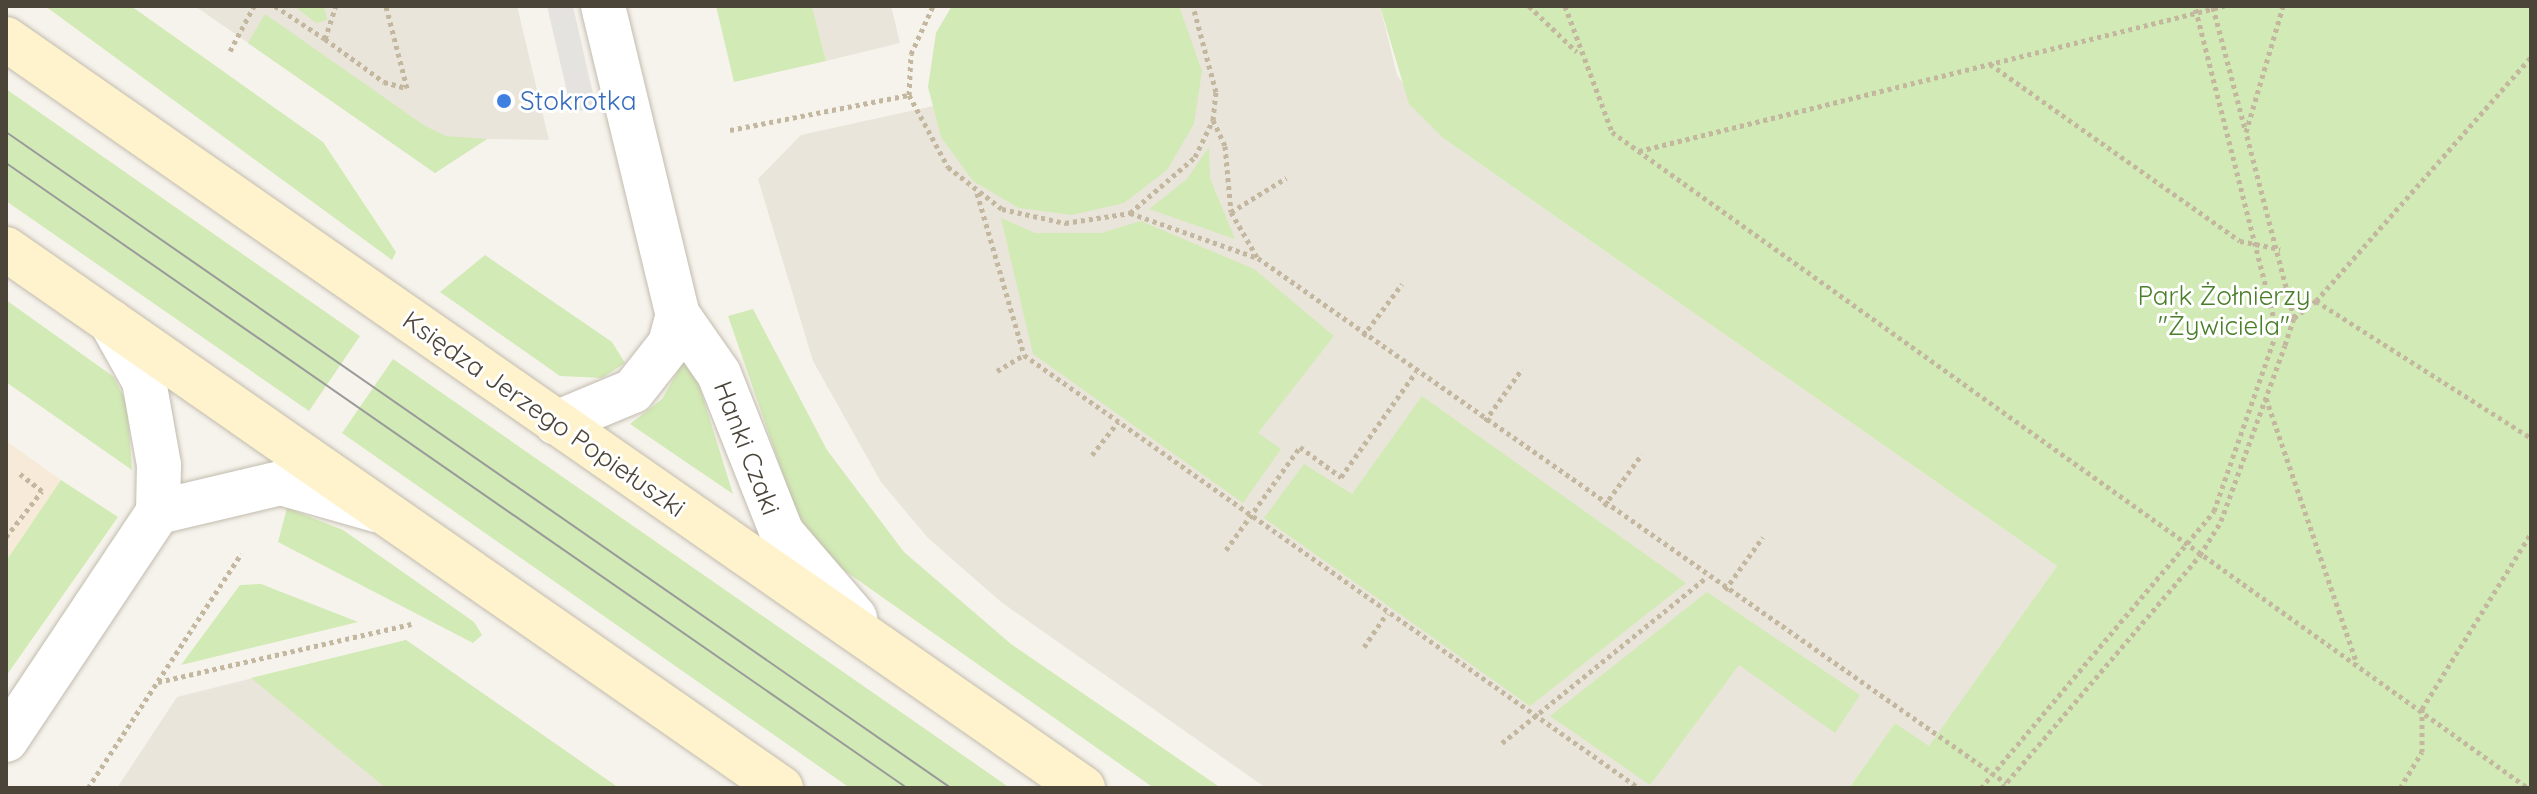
<!DOCTYPE html>
<html>
<head>
<meta charset="utf-8">
<style>
	body { margin:0 }
	#map { position:relative; width:2537px; height:794px; overflow:hidden; background:#f6f3ec; font-family:Quicksand,sans-serif }
	div>[style] { position:absolute }
	.residential>* { inset:0; background:#eae5da }
	.commercial>* { inset:0; background:#f7ead8 }
	.green>* { inset:0; background:#d2eab5 }
	.parking>* { inset:0; background:#e5e3e0 }
	.path>* { height:5px; margin-top:-2.5px; transform-origin:0; background:repeating-linear-gradient(90deg,#c4b79f 0 4px,transparent 0 8px) }
	.roads { filter:drop-shadow(0 0 2px #c2bbae) drop-shadow(0 0 2px #c2bbae) }
	.street>* { height:44px; margin:-22px; padding:0 22px; transform-origin:22px; border-radius:22px; background:#fff }
	.secondary>* { height:44px; margin:-22px; padding:0 22px; transform-origin:22px; border-radius:22px; background:#fff3cd }
	.tram>* { height:2px; margin:-1px; padding:0 1px; transform-origin:1px; border-radius:1px; background:#9a9a9a }
	.dots>* { width:22px; height:22px; translate:-50% -50%; box-sizing:border-box; border:4px solid #fff; border-radius:50% }
	span { translate:-50% -50%; white-space:nowrap; text-align:center; line-height:1.15; -webkit-text-stroke:6px #fff; paint-order:stroke }
	.shop-label { font-size:26px; color:#366cbe }
	.left { translate:0 -50%; text-align:left }
	.park-label { font-size:26px; color:#4a7f2a }
	.street-label { font-size:26px; color:#4b4439 }
	.frame { position:absolute; inset:0; border:8px solid #4b4439; pointer-events:none }
</style>
</head>
<body>
<div id="map">
	<div class="residential">
		<div style="clip-path:polygon(195px 6px,517px 6px,549px 140px,487px 139px,435px 173px)"></div>
		<div style="clip-path:polygon(812px 6px,891px 6px,900px 43px,826px 61px)"></div>
		<div style="clip-path:polygon(952px 6px,1380px 6px,1397px 75px,1443px 138px,2057px 566px,1929px 747px,1895px 723px,1849px 788px,1266px 788px,1001px 602px,928px 538px,881px 482px,813px 361px,758px 179px,801px 135px,933px 106px,936px 33px)"></div>
		<div style="clip-path:polygon(406px 640px,619px 788px,117px 788px,177px 697px)"></div>
	</div>
	<div class="commercial">
		<div style="clip-path:polygon(6px 441px,61px 480px,6px 561px)"></div>
	</div>
	<div class="green">
		<div style="clip-path:polygon(45px 6px,131px 6px,323px 142px,396px 252px,392px 260px)"></div>
		<div style="clip-path:polygon(294px 6px,324px 6px,327px 20px,316px 23px)"></div>
		<div style="clip-path:polygon(716px 6px,812px 6px,826px 61px,734px 82px)"></div>
		<div style="clip-path:polygon(952px 6px,1179px 6px,1202px 71px,1194px 124px,1167px 170px,1124px 203px,1072px 215px,1019px 208px,973px 181px,941px 137px,928px 87px,936px 33px)"></div>
		<div style="clip-path:polygon(1380px 6px,2531px 6px,2531px 788px,1849px 788px,1895px 723px,1929px 746px,2057px 566px,1443px 138px,1409px 104px)"></div>
		<div style="clip-path:polygon(265px 14px,425px 126px,446px 136px,487px 139px,435px 173px,248px 43px)"></div>
		<div style="clip-path:polygon(6px 89px,360px 336px,309px 411px,6px 201px)"></div>
		<div style="clip-path:polygon(1209px 147px,1210px 178px,1235px 239px,1149px 209px,1187px 179px)"></div>
		<div style="clip-path:polygon(1001px 218px,1035px 233px,1101px 233px,1141px 221px,1254px 269px,1334px 336px,1258px 433px,1281px 449px,1243px 503px,1033px 354px)"></div>
		<div style="clip-path:polygon(485px 255px,612px 342px,625px 363px,602px 378px,560px 376px,440px 292px)"></div>
		<div style="clip-path:polygon(6px 300px,114px 377px,127px 404px,132px 470px,6px 382px)"></div>
		<div style="clip-path:polygon(753px 309px,827px 450px,904px 552px,1011px 644px,1221px 788px,1154px 788px,828px 559px,796px 512px,728px 316px)"></div>
		<div style="clip-path:polygon(393px 359px,1010px 788px,850px 788px,342px 433px)"></div>
		<div style="clip-path:polygon(685px 359px,691px 359px,733px 494px,630px 424px,662px 399px)"></div>
		<div style="clip-path:polygon(1422px 396px,1686px 583px,1530px 706px,1264px 518px,1304px 464px,1352px 494px)"></div>
		<div style="clip-path:polygon(61px 480px,118px 517px,6px 676px,6px 561px)"></div>
		<div style="clip-path:polygon(287px 508px,343px 530px,474px 622px,482px 635px,473px 643px,278px 542px)"></div>
		<div style="clip-path:polygon(261px 584px,358px 622px,181px 665px,240px 585px)"></div>
		<div style="clip-path:polygon(1707px 592px,1860px 695px,1835px 733px,1739px 665px,1650px 785px,1550px 716px)"></div>
		<div style="clip-path:polygon(406px 640px,619px 788px,386px 788px,251px 678px)"></div>
	</div>
	<div class="parking">
		<div style="clip-path:polygon(547px 6px,573px 6px,596px 107px,572px 113px)"></div>
	</div>
	<div class="path">
		<div style="left:275px;top:6px;width:60px;rotate:33.4deg"></div>
		<div style="left:325px;top:39px;width:35px;rotate:-72deg"></div>
		<div style="left:1529px;top:6px;width:66px;rotate:43.8deg"></div>
		<div style="left:1565px;top:6px;width:134px;rotate:69.5deg"></div>
		<div style="left:1612px;top:132px;width:1127px;rotate:35.61deg"></div>
		<div style="left:2213px;top:7px;width:126px;rotate:75.3deg"></div>
		<div style="left:325px;top:39px;width:73px;rotate:36.1deg"></div>
		<div style="left:384px;top:82px;width:24px;rotate:15deg"></div>
		<div style="left:407px;top:88px;width:85px;rotate:-104.4deg"></div>
		<div style="left:230px;top:51px;width:51px;rotate:-61.9deg"></div>
		<div style="left:1990px;top:64px;width:306px;rotate:35.3deg"></div>
		<div style="left:2240px;top:241px;width:41px;rotate:11.3deg"></div>
		<div style="left:909px;top:95px;width:82px;rotate:61.6deg"></div>
		<div style="left:948px;top:167px;width:68px;rotate:37.9deg"></div>
		<div style="left:1002px;top:209px;width:65px;rotate:12.5deg"></div>
		<div style="left:1065px;top:223px;width:66px;rotate:-8.7deg"></div>
		<div style="left:1130px;top:213px;width:86px;rotate:-40.7deg"></div>
		<div style="left:1195px;top:157px;width:41px;rotate:-64.1deg"></div>
		<div style="left:1213px;top:120px;width:28px;rotate:-84deg"></div>
		<div style="left:1216px;top:92px;width:89px;rotate:-105deg"></div>
		<div style="left:1213px;top:120px;width:29px;rotate:65deg"></div>
		<div style="left:1225px;top:146px;width:66px;rotate:84.8deg"></div>
		<div style="left:1231px;top:212px;width:52px;rotate:60deg"></div>
		<div style="left:730px;top:130px;width:182px;rotate:-11.1deg"></div>
		<div style="left:909px;top:95px;width:41px;rotate:-87.2deg"></div>
		<div style="left:911px;top:54px;width:53px;rotate:-65.4deg"></div>
		<div style="left:1639px;top:151px;width:603px;rotate:-13.92deg"></div>
		<div style="left:977px;top:193px;width:169px;rotate:73.8deg"></div>
		<div style="left:1024px;top:355px;width:752px;rotate:35.15deg"></div>
		<div style="left:1231px;top:212px;width:65px;rotate:-31.7deg"></div>
		<div style="left:1130px;top:213px;width:136px;rotate:19.4deg"></div>
		<div style="left:1258px;top:258px;width:914px;rotate:35.06deg"></div>
		<div style="left:2316px;top:301px;width:325px;rotate:-48.6deg"></div>
		<div style="left:2294px;top:318px;width:28px;rotate:-38deg"></div>
		<div style="left:2316px;top:301px;width:255px;rotate:32.5deg"></div>
		<div style="left:1363px;top:336px;width:65px;rotate:-53.1deg"></div>
		<div style="left:997px;top:371px;width:31px;rotate:-31deg"></div>
		<div style="left:2266px;top:398px;width:281px;rotate:71.1deg"></div>
		<div style="left:1485px;top:421px;width:64px;rotate:-54.6deg"></div>
		<div style="left:1092px;top:455px;width:42px;rotate:-51.8deg"></div>
		<div style="left:1604px;top:506px;width:64px;rotate:-53.8deg"></div>
		<div style="left:6px;top:537px;width:58px;rotate:-52deg"></div>
		<div style="left:42px;top:491px;width:28px;rotate:-142deg"></div>
		<div style="left:1226px;top:550px;width:127px;rotate:-54.3deg"></div>
		<div style="left:1300px;top:447px;width:51px;rotate:36.2deg"></div>
		<div style="left:1341px;top:477px;width:129px;rotate:-54.5deg"></div>
		<div style="left:1725px;top:590px;width:65px;rotate:-54.4deg"></div>
		<div style="left:1364px;top:647px;width:41px;rotate:-55.9deg"></div>
		<div style="left:158px;top:682px;width:260px;rotate:-12.9deg"></div>
		<div style="left:1502px;top:743px;width:262px;rotate:-39deg"></div>
		<div style="left:88px;top:788px;width:280px;rotate:-56.8deg"></div>
		<div style="left:1981px;top:788px;width:362px;rotate:-49.9deg"></div>
		<div style="left:2214px;top:511px;width:191px;rotate:-70.7deg"></div>
		<div style="left:2277px;top:331px;width:335px;rotate:-104.2deg"></div>
		<div style="left:2002px;top:788px;width:306px;rotate:-49.6deg"></div>
		<div style="left:2200px;top:555px;width:40px;rotate:-58deg"></div>
		<div style="left:2221px;top:521px;width:187px;rotate:-70deg"></div>
		<div style="left:2285px;top:345px;width:28px;rotate:-72deg"></div>
		<div style="left:2294px;top:318px;width:192px;rotate:-104.5deg"></div>
		<div style="left:2246px;top:132px;width:131px;rotate:-73.6deg"></div>
		<div style="left:2400px;top:788px;width:42px;rotate:-58.6deg"></div>
		<div style="left:2422px;top:752px;width:43px;rotate:-90deg"></div>
		<div style="left:2422px;top:709px;width:207px;rotate:-58.2deg"></div>
	</div>
	<div class="roads">
		<div class="street">
			<div style="left:603px;top:6px;width:318px;rotate:76.4deg"></div>
			<div style="left:678px;top:315px;width:72px;rotate:55.2deg"></div>
			<div style="left:719px;top:374px;width:171px;rotate:68.4deg"></div>
			<div style="left:782px;top:533px;width:112px;rotate:49.3deg"></div>
			<div style="left:556px;top:423px;width:83px;rotate:-22.6deg"></div>
			<div style="left:633px;top:391px;width:60px;rotate:-51.8deg"></div>
			<div style="left:670px;top:344px;width:30px;rotate:-75deg"></div>
			<div style="left:158px;top:512px;width:126px;rotate:-13.3deg"></div>
			<div style="left:281px;top:483px;width:99px;rotate:15.9deg"></div>
			<div style="left:6px;top:740px;width:274px;rotate:-56.3deg"></div>
			<div style="left:158px;top:512px;width:47px;rotate:-88.8deg"></div>
			<div style="left:159px;top:465px;width:85px;rotate:-100.1deg"></div>
			<div style="left:144px;top:381px;width:68px;rotate:-119.2deg"></div>
		</div>
		<div class="secondary">
			<div style="left:6px;top:39px;width:1312px;rotate:34.82deg"></div>
			<div style="left:6px;top:249px;width:944px;rotate:34.82deg"></div>
		</div>
	</div>
	<div class="tram">
		<div style="left:6px;top:132px;width:1150px;rotate:34.77deg"></div>
		<div style="left:6px;top:163px;width:1097px;rotate:34.75deg"></div>
	</div>
	<div class="dots">
		<div style="left:504px;top:101px;background:#3f7fe0"></div>
	</div>
	<div class="shop-label">
		<span class="left" style="left:520px;top:101px">Stokrotka</span>
	</div>
	<div class="park-label">
		<span style="left:2224px;top:311px">Park Żołnierzy<br>"Żywiciela"</span>
	</div>
	<div class="street-label">
		<span style="left:544px;top:414px;rotate:35deg">Księdza Jerzego Popiełuszki</span>
		<span style="left:747px;top:448px;rotate:69deg">Hanki Czaki</span>
	</div>
	<div class="frame"></div>
</div>
</body>
</html>
